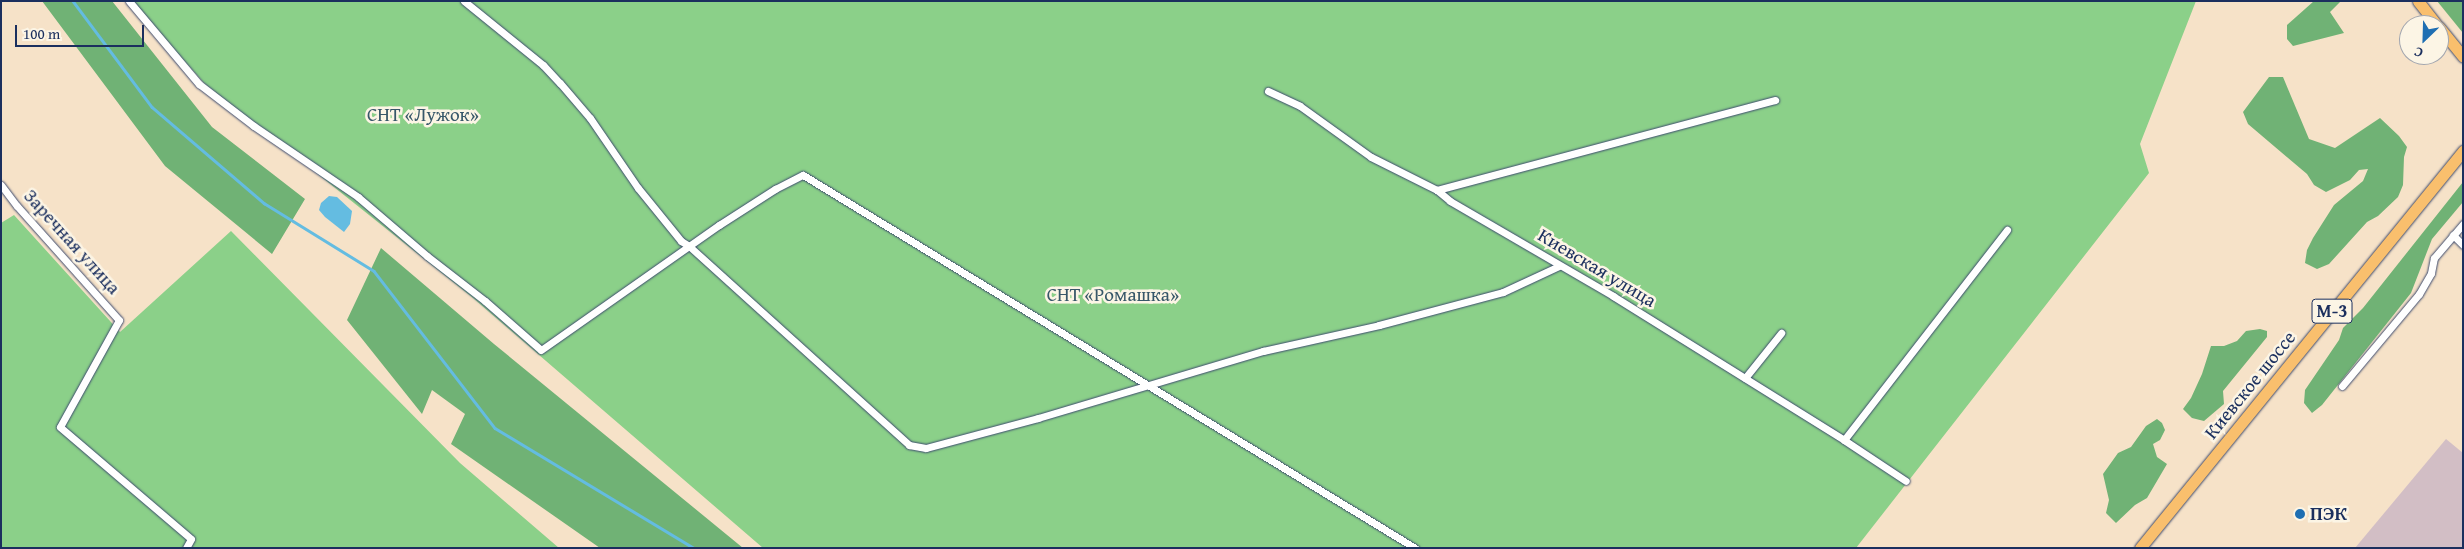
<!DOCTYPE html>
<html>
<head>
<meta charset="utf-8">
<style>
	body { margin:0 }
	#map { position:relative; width:2464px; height:549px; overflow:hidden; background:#f6e2c8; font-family:"Gentium Book Plus",serif }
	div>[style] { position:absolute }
	.industrial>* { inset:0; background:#d2bec5 }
	.green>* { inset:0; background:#8bd089 }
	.forest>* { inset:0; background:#70b275 }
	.water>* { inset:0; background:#64bce1 }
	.stream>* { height:2.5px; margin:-1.25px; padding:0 1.25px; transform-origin:1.25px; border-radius:1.25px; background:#64bce1 }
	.roads { filter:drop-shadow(0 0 1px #3c4a6e) drop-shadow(0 0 1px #3c4a6e) }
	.minor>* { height:7px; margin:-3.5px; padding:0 3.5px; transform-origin:3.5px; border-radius:3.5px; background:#fff }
	.primary>* { height:11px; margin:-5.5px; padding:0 5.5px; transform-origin:5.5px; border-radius:5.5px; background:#f9bf6d }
	.trunk>* { height:11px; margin:-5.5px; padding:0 5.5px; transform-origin:5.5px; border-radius:5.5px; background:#f9bf6d }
	.dots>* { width:14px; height:14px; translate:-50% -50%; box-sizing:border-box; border:2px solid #fcf5e5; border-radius:50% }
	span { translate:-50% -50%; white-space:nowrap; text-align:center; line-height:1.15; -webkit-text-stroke:5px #fcf5e5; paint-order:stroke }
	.shield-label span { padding:1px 4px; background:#fcf5e5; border:1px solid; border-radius:4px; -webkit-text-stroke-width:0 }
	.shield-label { font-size:18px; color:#1b2f5e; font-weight:700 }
	.park-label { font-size:19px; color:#375769 }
	.street-label { font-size:19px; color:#1b2f5e }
	.poi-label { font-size:19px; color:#1b2f5e; font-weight:700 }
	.left { translate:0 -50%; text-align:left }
	.frame { position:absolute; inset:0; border:2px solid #1b2f5e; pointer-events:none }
	.north { position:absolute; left:2399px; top:15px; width:50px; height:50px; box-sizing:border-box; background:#fcf5e5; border:1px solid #a2a6af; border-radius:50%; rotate:204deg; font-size:14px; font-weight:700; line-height:20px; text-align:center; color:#1b2f5e }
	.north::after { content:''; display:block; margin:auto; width:18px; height:22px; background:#1f6fb2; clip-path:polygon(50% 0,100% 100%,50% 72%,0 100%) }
	.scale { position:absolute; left:15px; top:25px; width:129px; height:22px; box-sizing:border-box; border:2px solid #1b2f5e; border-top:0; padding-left:6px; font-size:15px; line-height:18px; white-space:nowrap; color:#1b2f5e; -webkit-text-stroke:4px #fcf5e5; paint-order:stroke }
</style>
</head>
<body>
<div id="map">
	<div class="industrial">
		<div style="clip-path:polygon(2446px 439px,2463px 453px,2463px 548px,2355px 548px)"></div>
	</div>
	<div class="green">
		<div style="clip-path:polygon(131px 1px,2196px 1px,2140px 144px,2149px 173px,1856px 548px,763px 548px,473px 298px,205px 84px)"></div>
		<div style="clip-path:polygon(14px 215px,120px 332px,231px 231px,460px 463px,559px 548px,1px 548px,1px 223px)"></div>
	</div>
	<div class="forest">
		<div style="clip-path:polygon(42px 1px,112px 1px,212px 127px,305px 199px,272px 254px,165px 166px)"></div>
		<div style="clip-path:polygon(2314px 1px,2341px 1px,2330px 12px,2344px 33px,2293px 46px,2287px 39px,2287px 25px)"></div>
		<div style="clip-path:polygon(2437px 1px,2463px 1px,2463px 33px)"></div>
		<div style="clip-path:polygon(2269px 77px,2283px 77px,2309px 139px,2335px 148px,2380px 118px,2399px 136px,2407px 147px,2404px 157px,2403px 185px,2398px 197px,2378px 216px,2367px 222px,2329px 264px,2317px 269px,2305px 263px,2307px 250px,2313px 238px,2334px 205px,2363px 181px,2368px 169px,2359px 170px,2350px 180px,2326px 192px,2314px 185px,2307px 174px,2248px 124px,2243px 112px)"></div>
		<div style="clip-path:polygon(2463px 182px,2463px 202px,2432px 239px,2411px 293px,2322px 405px,2312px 413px,2304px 403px,2305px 390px,2339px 340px,2343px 328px,2363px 308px)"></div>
		<div style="clip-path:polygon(381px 248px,494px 344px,743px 548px,600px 548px,451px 444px,465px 414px,432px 390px,422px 414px,347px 320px)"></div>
		<div style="clip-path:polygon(2260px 329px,2267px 331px,2267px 337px,2223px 391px,2224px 404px,2204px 421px,2192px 418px,2183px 409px,2191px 398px,2202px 374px,2211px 346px,2224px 346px,2237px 341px,2246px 331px)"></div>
		<div style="clip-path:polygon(2157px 419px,2162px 423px,2165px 430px,2160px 440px,2153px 444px,2157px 457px,2167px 464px,2147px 498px,2135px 505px,2116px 523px,2106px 513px,2109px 500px,2103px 474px,2118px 453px,2131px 447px,2146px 426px)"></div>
	</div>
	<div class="water">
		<div style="clip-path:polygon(329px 196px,337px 197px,352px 211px,350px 224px,344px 232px,325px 217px,319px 210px,321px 203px)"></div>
	</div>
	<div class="stream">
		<div style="left:73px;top:1px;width:132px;rotate:53.3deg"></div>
		<div style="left:152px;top:107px;width:148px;rotate:40.6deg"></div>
		<div style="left:264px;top:203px;width:129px;rotate:31.7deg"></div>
		<div style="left:374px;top:271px;width:198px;rotate:52.4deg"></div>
		<div style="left:495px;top:428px;width:232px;rotate:31.1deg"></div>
	</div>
	<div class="roads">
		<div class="minor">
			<div style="left:129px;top:1px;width:109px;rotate:49.9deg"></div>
			<div style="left:199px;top:84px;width:69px;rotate:37.4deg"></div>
			<div style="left:254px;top:126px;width:126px;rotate:34.3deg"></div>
			<div style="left:358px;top:197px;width:91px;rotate:40.5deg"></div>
			<div style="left:427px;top:256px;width:73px;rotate:37.8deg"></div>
			<div style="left:485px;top:301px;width:74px;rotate:41.2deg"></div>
			<div style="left:541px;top:350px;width:218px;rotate:-35.1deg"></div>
			<div style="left:719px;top:225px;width:67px;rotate:-32.7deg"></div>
			<div style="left:775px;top:189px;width:31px;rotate:-27deg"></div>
			<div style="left:803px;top:175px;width:717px;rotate:31.36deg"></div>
			<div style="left:464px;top:1px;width:102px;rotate:39deg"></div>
			<div style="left:543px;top:65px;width:25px;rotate:47deg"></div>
			<div style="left:560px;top:83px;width:46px;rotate:49.4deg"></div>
			<div style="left:590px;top:118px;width:85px;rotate:55.6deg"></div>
			<div style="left:638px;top:188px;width:68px;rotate:50.9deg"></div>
			<div style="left:681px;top:241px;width:9px;rotate:32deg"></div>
			<div style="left:689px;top:246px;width:297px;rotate:42.1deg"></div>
			<div style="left:909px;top:445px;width:17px;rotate:10deg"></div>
			<div style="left:926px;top:448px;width:116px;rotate:-15deg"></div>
			<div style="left:1038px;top:418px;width:235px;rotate:-16.6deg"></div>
			<div style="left:1263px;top:351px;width:119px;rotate:-12.6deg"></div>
			<div style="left:1379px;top:325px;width:128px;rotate:-14.9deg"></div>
			<div style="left:1503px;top:292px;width:62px;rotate:-24.9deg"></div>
			<div style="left:1268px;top:91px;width:35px;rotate:25deg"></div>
			<div style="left:1300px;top:106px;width:87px;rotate:35.7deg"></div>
			<div style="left:1371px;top:157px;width:74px;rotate:26.6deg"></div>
			<div style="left:1437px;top:190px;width:17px;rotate:40deg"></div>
			<div style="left:1450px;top:201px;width:189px;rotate:30.2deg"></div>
			<div style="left:1613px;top:296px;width:272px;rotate:31.9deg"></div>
			<div style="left:1844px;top:440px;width:74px;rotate:33.5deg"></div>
			<div style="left:1px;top:185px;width:26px;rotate:53deg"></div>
			<div style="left:17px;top:206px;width:153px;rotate:48.2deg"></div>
			<div style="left:119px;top:320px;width:122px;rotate:118.9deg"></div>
			<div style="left:60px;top:427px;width:172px;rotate:40.5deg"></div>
			<div style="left:191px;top:539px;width:10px;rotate:119deg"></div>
			<div style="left:1437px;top:190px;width:350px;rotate:-14.9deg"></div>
			<div style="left:2453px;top:235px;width:14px;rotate:45deg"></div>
			<div style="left:1745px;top:378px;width:58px;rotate:-51.3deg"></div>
			<div style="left:2342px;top:386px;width:120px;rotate:-50.1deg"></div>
			<div style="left:2419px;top:294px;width:24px;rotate:-60deg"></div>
			<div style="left:2431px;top:273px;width:15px;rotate:-79deg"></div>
			<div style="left:2434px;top:258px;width:45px;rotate:-49.5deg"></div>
			<div style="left:1844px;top:440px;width:266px;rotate:-52.2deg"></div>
		</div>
		<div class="primary">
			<div style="left:2418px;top:1px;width:31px;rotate:52deg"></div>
			<div style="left:2439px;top:27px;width:38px;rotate:51deg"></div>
		</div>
		<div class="trunk">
			<div style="left:2140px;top:548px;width:512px;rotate:-50.87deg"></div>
		</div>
	</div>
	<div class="dots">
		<div style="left:2300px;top:514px;background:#1f6fb2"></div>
	</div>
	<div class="shield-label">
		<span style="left:2332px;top:311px">М-3</span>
	</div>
	<div class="park-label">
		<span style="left:423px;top:115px">СНТ «Лужок»</span>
		<span style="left:1113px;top:295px">СНТ «Ромашка»</span>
	</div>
	<div class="street-label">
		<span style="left:72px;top:242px;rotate:48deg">Заречная улица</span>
		<span style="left:1597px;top:268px;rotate:31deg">Киевская улица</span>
		<span style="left:2250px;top:385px;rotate:-51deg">Киевское шоссе</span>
	</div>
	<div class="poi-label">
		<span class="left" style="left:2310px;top:514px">ПЭК</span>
	</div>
	<div class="frame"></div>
	<div class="north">С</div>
	<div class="scale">100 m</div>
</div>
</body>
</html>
